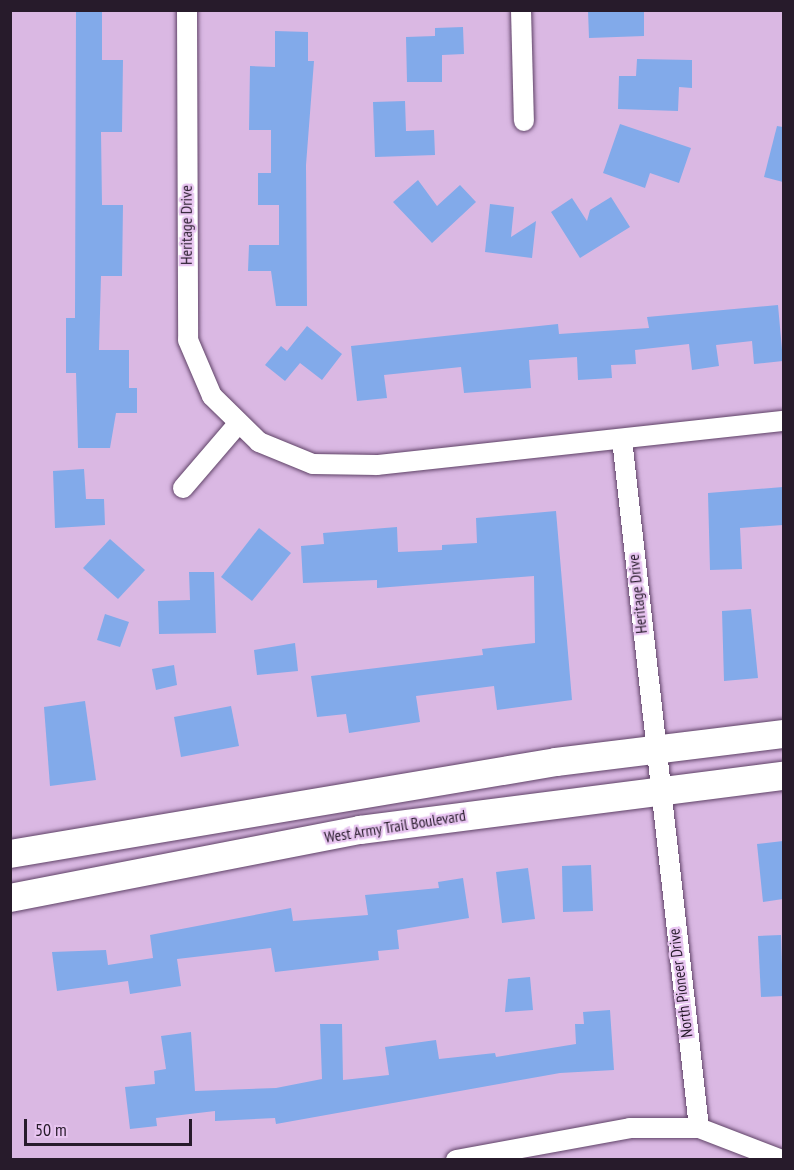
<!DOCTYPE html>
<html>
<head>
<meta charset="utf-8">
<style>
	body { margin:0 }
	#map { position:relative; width:794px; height:1170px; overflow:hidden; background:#dab8e3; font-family:"PT Sans Narrow",sans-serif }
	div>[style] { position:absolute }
	.building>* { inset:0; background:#82aaea }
	.roads { filter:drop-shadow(0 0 2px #5f4267) drop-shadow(0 0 2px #5f4267) }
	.street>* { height:20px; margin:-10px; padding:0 10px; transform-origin:10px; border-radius:10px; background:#fff }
	.secondary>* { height:28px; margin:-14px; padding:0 14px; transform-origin:14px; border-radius:14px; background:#fff }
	span { translate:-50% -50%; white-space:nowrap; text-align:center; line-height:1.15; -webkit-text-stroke:4.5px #e8c5f1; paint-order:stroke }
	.street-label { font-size:16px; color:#271b2b }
	.frame { position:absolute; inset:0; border:12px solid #271b2b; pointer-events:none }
	.scale { position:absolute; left:24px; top:1119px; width:168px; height:27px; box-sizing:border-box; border:3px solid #271b2b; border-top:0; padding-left:8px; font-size:18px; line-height:21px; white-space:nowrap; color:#271b2b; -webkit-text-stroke:4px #e8c5f1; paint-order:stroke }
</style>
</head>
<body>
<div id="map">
	<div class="building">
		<div style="clip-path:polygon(76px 10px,102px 10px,102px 60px,123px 60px,122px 132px,101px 132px,102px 205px,123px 205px,122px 276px,101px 276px,99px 350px,129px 350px,129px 388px,137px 388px,137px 413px,116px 413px,110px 448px,78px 448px,76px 373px,66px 373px,66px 318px,75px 318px)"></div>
		<div style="clip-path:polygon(588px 10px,644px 10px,644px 36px,589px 38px)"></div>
		<div style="clip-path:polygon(463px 27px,464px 54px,442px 55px,442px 82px,407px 82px,406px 37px,435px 36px,435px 28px)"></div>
		<div style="clip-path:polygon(275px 31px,308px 32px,308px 61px,314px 61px,306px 165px,307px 306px,276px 306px,271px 271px,248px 271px,249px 245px,279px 245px,279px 205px,258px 205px,258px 173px,271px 173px,271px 130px,249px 130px,250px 66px,275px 67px)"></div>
		<div style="clip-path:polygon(637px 59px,692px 60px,692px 88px,679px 87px,678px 111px,618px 109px,619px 76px,636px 76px)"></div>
		<div style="clip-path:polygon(405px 101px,406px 131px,434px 130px,435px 155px,375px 157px,373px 102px)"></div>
		<div style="clip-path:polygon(620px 124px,691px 148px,679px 183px,650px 173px,645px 188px,603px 173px)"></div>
		<div style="clip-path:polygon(777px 126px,783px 127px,783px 182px,764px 177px)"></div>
		<div style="clip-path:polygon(418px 180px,437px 206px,460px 185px,476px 202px,432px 243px,393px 202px)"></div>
		<div style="clip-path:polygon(611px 197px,630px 227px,580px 258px,551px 212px,572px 198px,587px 221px,590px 210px)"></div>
		<div style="clip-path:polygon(490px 204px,514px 207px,511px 237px,536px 221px,532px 258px,485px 252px)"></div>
		<div style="clip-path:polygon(778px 305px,783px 361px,754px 364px,752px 341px,716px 345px,719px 366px,692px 370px,689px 344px,635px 350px,636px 364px,611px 365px,612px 378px,578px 380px,577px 357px,529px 360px,531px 388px,464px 393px,461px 367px,384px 375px,387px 398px,357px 401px,351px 346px,558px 324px,559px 334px,649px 328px,647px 317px)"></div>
		<div style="clip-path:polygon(307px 326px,342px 354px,322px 380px,300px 363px,285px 381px,265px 365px,281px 346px,287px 351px)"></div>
		<div style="clip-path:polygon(84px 469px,86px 499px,104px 499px,105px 525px,55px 528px,53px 471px)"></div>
		<div style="clip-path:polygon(783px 487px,783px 525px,740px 528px,742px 569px,710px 570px,708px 493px)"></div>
		<div style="clip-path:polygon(556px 511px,572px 700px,497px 710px,494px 686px,416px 696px,420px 722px,349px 733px,346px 714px,317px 717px,311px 676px,483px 655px,482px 649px,535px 643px,534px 576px,377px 588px,377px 580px,303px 583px,301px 546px,324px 544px,323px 533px,397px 527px,398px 552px,442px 550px,442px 545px,477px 543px,476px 518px)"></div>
		<div style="clip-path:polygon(259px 528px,291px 553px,252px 601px,221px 577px)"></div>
		<div style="clip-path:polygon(110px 539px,145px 570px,118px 599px,83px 568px)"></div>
		<div style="clip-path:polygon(189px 572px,214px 572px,216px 633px,159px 634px,158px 601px,190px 600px)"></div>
		<div style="clip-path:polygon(751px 609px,758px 678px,724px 681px,722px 611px)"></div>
		<div style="clip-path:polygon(105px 614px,129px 622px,120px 647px,97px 640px)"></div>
		<div style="clip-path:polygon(295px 643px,298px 671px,257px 675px,254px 650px)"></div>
		<div style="clip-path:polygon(174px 665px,177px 685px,156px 690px,152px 669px)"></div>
		<div style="clip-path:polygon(85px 701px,96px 780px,50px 786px,44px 707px)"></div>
		<div style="clip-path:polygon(231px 706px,239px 746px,181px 757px,174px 717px)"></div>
		<div style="clip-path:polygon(783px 841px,783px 899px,763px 902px,757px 844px)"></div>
		<div style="clip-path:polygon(591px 865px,593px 911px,563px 912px,562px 866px)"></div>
		<div style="clip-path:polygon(528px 868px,535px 919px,502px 923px,496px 872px)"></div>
		<div style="clip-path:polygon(463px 878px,469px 918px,397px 930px,399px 949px,378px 951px,379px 960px,275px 972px,271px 948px,177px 959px,181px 986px,130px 994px,128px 981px,57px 991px,52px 952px,106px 950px,108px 965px,153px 958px,150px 935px,291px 908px,293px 921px,368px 915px,365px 895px,439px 888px,438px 882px)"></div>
		<div style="clip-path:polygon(781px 935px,783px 996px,761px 997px,758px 936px)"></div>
		<div style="clip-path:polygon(530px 977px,533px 1010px,505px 1012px,508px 979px)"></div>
		<div style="clip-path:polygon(610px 1010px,614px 1070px,560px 1073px,276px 1124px,275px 1118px,215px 1121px,215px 1111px,156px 1118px,157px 1126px,130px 1129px,125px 1087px,155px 1084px,154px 1071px,166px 1069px,161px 1036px,191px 1032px,195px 1091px,276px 1088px,322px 1079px,320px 1024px,342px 1024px,343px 1080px,389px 1075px,385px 1047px,436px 1040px,439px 1059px,495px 1053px,496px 1057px,576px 1044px,575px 1024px,584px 1024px,583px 1012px)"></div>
	</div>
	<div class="roads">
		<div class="street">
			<div style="left:187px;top:10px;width:330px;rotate:89.8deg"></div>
			<div style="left:188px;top:340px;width:61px;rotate:66.8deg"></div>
			<div style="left:212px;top:396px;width:66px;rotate:44.4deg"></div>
			<div style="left:259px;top:442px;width:58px;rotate:22.2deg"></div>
			<div style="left:313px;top:464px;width:64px;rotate:0.9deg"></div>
			<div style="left:377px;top:465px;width:409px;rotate:-6.2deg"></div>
			<div style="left:521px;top:10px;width:111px;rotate:88.5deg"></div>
			<div style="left:622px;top:439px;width:693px;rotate:83.62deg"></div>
			<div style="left:699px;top:1128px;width:89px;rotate:21.1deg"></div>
			<div style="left:183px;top:488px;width:83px;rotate:-49.4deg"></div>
			<div style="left:456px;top:1160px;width:177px;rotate:-10.4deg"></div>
			<div style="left:630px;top:1128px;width:69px"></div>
		</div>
		<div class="secondary">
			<div style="left:10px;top:854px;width:554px;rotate:-9.56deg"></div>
			<div style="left:556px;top:762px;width:230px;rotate:-7deg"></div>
			<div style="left:10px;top:898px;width:357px;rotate:-11deg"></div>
			<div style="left:360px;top:830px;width:427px;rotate:-7.3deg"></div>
		</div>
	</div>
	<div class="street-label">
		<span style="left:186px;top:225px;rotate:-90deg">Heritage Drive</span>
		<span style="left:637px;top:594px;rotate:-96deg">Heritage Drive</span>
		<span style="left:395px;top:826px;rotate:-9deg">West Army Trail Boulevard</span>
		<span style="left:680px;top:983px;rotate:-97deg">North Pioneer Drive</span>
	</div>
	<div class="frame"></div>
	<div class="scale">50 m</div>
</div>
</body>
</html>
